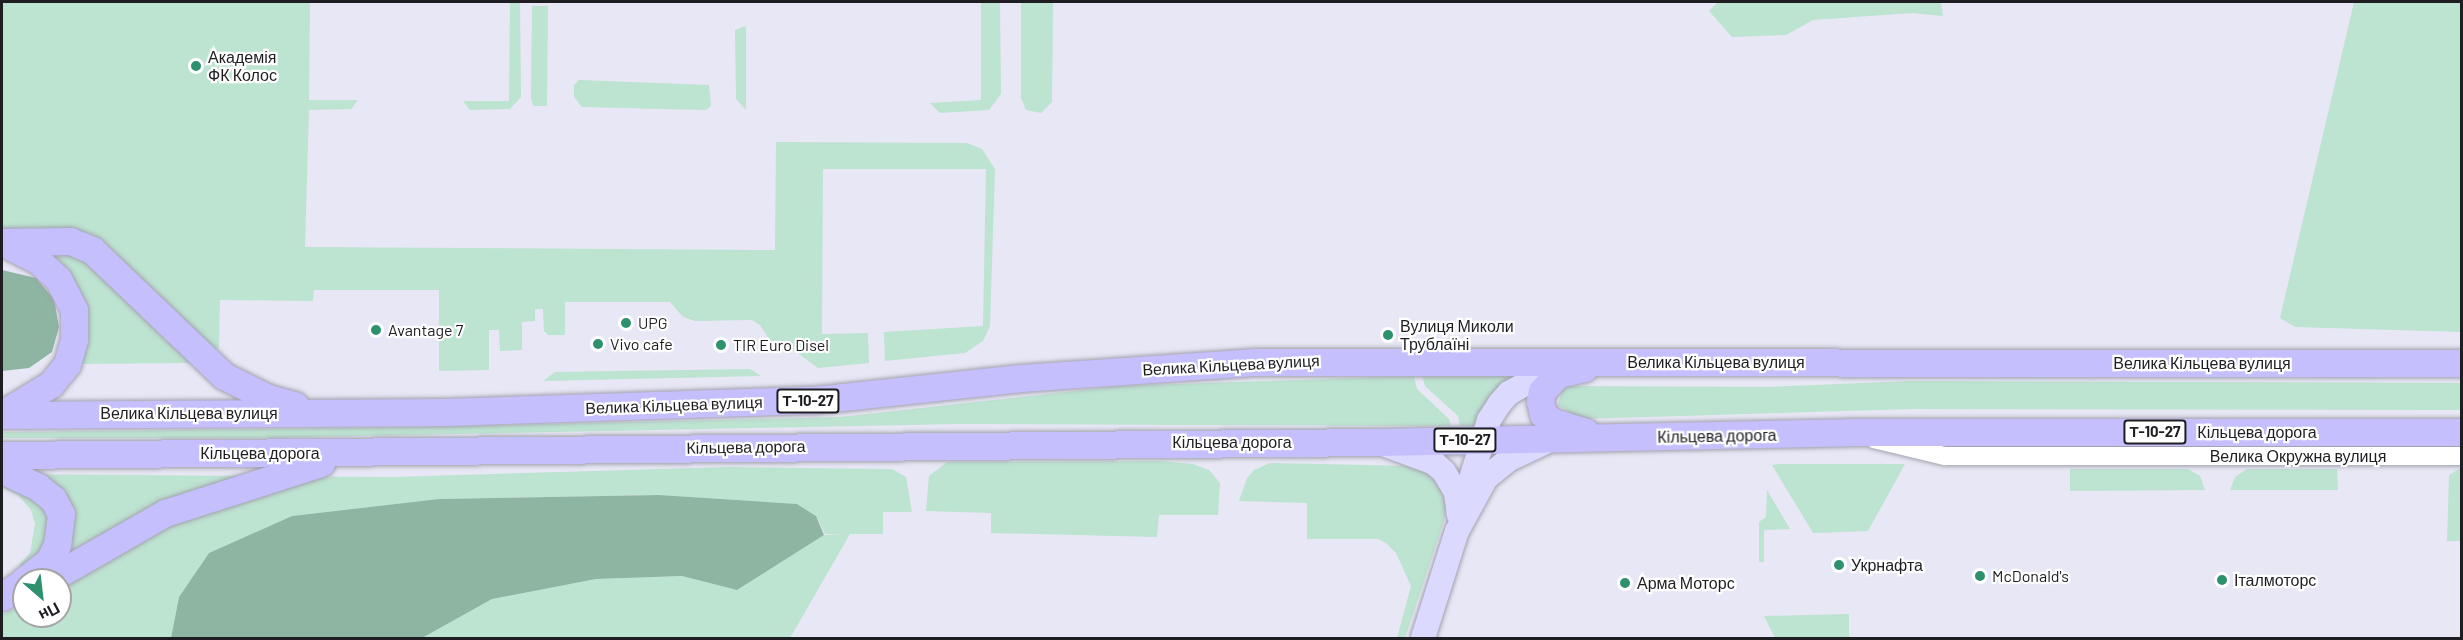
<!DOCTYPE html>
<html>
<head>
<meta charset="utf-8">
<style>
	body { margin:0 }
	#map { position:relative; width:2463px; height:640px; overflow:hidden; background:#e8e7f5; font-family:Barlow,sans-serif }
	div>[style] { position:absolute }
	.green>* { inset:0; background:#bde3d1 }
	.forest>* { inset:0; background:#8eb4a2 }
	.roads { filter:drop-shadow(0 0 2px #a3a2af) drop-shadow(0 0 2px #a3a2af) }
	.minor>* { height:18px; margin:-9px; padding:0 9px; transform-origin:9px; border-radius:9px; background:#fff }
	.major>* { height:24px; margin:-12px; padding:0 12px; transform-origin:12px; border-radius:12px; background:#dcd9fe }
	.highway>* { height:27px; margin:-13.5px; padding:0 13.5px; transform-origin:13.5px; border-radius:13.5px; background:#c5bffe }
	.dots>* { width:16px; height:16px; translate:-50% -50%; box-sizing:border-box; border:3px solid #fff; border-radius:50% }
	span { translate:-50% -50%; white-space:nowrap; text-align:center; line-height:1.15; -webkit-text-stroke:4.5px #fff; paint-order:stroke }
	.shield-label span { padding:2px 4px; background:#fff; border:2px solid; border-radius:4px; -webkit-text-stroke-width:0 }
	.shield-label { font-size:15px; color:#1e1d22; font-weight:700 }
	.poi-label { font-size:16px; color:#1e1d22 }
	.left { translate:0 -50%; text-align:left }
	.street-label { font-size:16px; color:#1e1d22 }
	.frame { position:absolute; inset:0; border:3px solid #1e1d22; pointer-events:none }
	.north { position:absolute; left:12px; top:568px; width:60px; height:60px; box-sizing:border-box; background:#fff; border:2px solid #a5a5a7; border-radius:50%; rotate:152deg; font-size:16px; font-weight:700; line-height:24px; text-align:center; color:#1e1d22 }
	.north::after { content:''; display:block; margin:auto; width:21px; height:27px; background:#2d916d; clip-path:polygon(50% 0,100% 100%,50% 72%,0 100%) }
</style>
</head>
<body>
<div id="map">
	<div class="green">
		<div style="clip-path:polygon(2px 2px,310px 2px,309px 100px,358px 100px,351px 109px,309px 110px,305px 247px,775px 250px,776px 142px,967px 143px,982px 149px,995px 169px,990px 326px,983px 341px,965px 353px,885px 361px,884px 332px,983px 326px,986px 169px,823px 169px,822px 334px,868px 333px,869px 363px,818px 368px,784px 343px,775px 348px,760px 325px,752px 320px,695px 321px,683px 317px,670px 302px,565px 302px,565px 335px,548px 335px,544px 331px,543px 309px,535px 309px,535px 321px,522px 322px,522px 350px,500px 351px,499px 330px,489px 330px,489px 370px,439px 371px,439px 290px,314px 290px,313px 301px,220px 300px,219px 348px,210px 352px,110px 251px,2px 230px)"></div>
		<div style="clip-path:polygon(510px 2px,520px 2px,521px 97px,510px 109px,470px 110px,463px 101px,509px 101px)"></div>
		<div style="clip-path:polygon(981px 2px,1000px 2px,1001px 94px,989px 110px,940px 113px,930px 103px,981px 100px)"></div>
		<div style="clip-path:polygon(1021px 2px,1053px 2px,1052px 102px,1041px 113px,1026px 110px,1021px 98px)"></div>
		<div style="clip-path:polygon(1731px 2px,1941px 2px,1943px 16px,1912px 13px,1813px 20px,1786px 35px,1732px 37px,1709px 11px,1717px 3px)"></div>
		<div style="clip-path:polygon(2354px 2px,2461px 2px,2461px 332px,2295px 327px,2280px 318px)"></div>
		<div style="clip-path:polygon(532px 6px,548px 6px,547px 106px,533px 106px,531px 98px)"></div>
		<div style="clip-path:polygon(746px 26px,746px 110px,736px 99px,735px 30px)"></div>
		<div style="clip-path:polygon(579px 80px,709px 85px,711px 106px,706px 110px,582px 107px,574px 97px,574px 85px)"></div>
		<div style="clip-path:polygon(73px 251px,98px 266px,165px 340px,199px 363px,76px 364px,88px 335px,86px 305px,41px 253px)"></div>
		<div style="clip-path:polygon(750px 369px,761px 376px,543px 381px,555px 372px)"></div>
		<div style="clip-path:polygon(1515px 373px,1481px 426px,1460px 426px,1458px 416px,1425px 386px,1422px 376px)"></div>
		<div style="clip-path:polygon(1414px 376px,1417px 389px,1449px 419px,1451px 426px,959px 424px,253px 438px,2px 438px,2px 432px,429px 427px,840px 417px,1119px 386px)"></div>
		<div style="clip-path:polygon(1911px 381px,2462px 383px,2461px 410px,1913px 409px,1580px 419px,1558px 405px,1562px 390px,1570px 386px,1769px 387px)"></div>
		<div style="clip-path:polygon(1159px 461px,1193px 464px,1209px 470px,1220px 483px,1218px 515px,1159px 515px,1157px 537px,991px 533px,991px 513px,926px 511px,929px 476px,947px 462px)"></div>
		<div style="clip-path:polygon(1270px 463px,1415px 466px,1428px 471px,1438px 484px,1446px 506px,1444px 521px,1405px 638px,1397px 638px,1411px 586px,1396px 553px,1386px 543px,1378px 539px,1307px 539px,1307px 503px,1239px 501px,1247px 478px,1254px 470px)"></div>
		<div style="clip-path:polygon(1781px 464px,1905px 464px,1868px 531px,1813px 533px,1772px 465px)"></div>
		<div style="clip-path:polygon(729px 467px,892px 469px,906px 477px,912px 512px,883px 512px,883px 534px,850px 534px,790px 638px,422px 638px,492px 599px,596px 579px,682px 576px,737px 590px,824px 535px,846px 535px,825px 534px,816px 516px,797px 504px,659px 495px,439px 499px,292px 516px,209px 553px,179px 597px,171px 638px,2px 638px,2px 615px,24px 603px,24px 616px,60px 616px,60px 580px,24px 580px,20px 564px,30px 553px,35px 524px,31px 510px,18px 495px,2px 487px,2px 474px,394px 477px)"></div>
		<div style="clip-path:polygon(2461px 468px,2461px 541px,2447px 541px,2449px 475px)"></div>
		<div style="clip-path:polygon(2070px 469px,2188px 469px,2200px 476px,2205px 490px,2070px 491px)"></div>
		<div style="clip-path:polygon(2247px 469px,2337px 469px,2338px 490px,2230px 490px,2235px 477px)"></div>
		<div style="clip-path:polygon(1767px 490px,1790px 529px,1764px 530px,1764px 562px,1759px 562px,1759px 522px,1766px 517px)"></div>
		<div style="clip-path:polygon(1849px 614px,1849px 638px,1775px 638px,1764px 616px)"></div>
	</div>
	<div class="forest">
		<div style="clip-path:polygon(2px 270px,36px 278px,54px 299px,59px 327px,52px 352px,29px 368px,2px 371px)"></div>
		<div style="clip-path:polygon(659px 495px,797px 504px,816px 516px,824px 535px,737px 590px,682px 576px,596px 579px,492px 599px,422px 638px,171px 638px,179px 597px,209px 553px,292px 516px,439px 499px)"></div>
	</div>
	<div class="roads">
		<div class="minor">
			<div style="left:1874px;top:439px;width:73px;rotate:13.5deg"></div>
			<div style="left:1945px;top:456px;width:517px"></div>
		</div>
		<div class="major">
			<div style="left:1383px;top:444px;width:54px;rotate:20.4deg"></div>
			<div style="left:1434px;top:463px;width:13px;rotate:42deg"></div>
			<div style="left:1444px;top:472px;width:23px;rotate:59deg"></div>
			<div style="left:1456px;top:492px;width:23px;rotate:83deg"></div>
			<div style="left:1466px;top:495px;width:78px;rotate:-73deg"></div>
			<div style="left:1489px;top:420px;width:20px;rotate:-57deg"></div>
			<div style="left:1500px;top:403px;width:13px;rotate:-48deg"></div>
			<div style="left:1509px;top:393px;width:21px;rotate:-29deg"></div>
			<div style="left:1527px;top:383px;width:32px;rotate:-16deg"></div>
			<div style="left:1423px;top:638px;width:112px;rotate:-72.4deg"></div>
			<div style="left:1457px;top:531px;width:60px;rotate:-61.3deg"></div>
			<div style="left:1486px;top:478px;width:28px;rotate:-39deg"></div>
			<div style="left:1508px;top:460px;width:49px;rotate:-25.5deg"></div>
		</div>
		<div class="highway">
			<div style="left:2px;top:242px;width:68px;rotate:-0.8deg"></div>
			<div style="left:70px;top:241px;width:24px;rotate:22deg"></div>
			<div style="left:92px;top:250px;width:182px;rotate:43.7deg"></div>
			<div style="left:224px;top:376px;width:49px;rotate:26.6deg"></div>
			<div style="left:268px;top:398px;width:28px;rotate:15deg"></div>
			<div style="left:1584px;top:368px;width:27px;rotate:167deg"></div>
			<div style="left:1558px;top:374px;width:23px;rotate:133deg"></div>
			<div style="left:1542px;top:391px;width:10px;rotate:101deg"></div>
			<div style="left:1540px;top:401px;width:13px;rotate:77deg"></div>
			<div style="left:1543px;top:414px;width:13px;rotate:39deg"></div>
			<div style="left:1553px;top:422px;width:34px;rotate:17deg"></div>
			<div style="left:2px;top:414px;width:57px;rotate:-31.5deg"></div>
			<div style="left:51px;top:384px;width:26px;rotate:-51deg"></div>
			<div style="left:67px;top:364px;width:26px;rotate:-74deg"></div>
			<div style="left:74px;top:339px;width:29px;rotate:-90deg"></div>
			<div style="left:74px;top:310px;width:35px;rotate:-117deg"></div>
			<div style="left:58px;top:279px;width:26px;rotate:-137deg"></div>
			<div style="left:39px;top:261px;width:37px;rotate:-153deg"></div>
			<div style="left:2px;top:415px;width:444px;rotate:-0.4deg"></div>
			<div style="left:446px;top:412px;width:369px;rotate:-1.9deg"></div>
			<div style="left:815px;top:400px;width:207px;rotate:-6.1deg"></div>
			<div style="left:1021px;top:378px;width:233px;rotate:-3.9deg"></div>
			<div style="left:1253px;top:362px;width:1209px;rotate:0.05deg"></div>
			<div style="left:2px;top:455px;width:1376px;rotate:-0.54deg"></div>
			<div style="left:1378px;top:442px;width:471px;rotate:-1.2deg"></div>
			<div style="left:1849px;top:432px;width:613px"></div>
			<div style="left:2px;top:470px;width:40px;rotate:25deg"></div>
			<div style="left:38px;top:487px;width:19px;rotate:39deg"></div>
			<div style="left:53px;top:499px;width:17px;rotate:62deg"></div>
			<div style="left:61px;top:514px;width:31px;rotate:97deg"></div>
			<div style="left:57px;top:545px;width:18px;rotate:117deg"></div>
			<div style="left:49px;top:561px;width:31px;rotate:142deg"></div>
			<div style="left:48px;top:580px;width:135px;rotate:-29.8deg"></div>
			<div style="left:165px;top:513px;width:164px;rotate:-17.8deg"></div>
			<div style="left:2px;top:597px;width:27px;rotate:-36deg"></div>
		</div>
	</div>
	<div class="dots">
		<div style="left:196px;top:66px;background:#2d916d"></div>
		<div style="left:626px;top:323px;background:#2d916d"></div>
		<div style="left:376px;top:330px;background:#2d916d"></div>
		<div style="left:1388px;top:335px;background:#2d916d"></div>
		<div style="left:598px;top:344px;background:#2d916d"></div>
		<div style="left:721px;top:345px;background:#2d916d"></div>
		<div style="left:1839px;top:565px;background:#2d916d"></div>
		<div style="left:1980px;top:576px;background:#2d916d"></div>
		<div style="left:2222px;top:580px;background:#2d916d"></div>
		<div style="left:1625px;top:583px;background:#2d916d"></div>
	</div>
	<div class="shield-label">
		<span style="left:808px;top:401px">Т-10-27</span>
		<span style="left:2155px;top:432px">Т-10-27</span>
		<span style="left:1465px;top:440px">Т-10-27</span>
	</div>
	<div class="poi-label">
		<span class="left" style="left:208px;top:66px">Академія<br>ФК Колос</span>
		<span class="left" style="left:638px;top:323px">UPG</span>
		<span class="left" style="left:1400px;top:335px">Вулиця Миколи<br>Трублаїні</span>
		<span class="left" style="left:388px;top:330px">Avantage 7</span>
		<span class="left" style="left:610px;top:344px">Vivo cafe</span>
		<span class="left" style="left:733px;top:345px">TIR Euro Disel</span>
		<span class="left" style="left:1851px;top:565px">Укрнафта</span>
		<span class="left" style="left:1992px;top:576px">McDonald's</span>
		<span class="left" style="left:2234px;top:580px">Італмоторс</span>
		<span class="left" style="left:1637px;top:583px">Арма Моторс</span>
	</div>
	<div class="street-label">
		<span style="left:1716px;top:362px">Велика Кільцева вулиця</span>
		<span style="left:2202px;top:363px">Велика Кільцева вулиця</span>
		<span style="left:1231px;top:365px;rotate:-3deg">Велика Кільцева вулиця</span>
		<span style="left:674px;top:405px;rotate:-2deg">Велика Кільцева вулиця</span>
		<span style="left:189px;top:413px">Велика Кільцева вулиця</span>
		<span style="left:2257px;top:432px">Кільцева дорога</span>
		<span style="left:1717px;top:436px;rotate:-1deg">Кільцева дорога</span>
		<span style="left:1232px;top:442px">Кільцева дорога</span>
		<span style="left:746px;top:447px;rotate:-1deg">Кільцева дорога</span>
		<span style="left:260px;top:453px">Кільцева дорога</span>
		<span style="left:2298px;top:456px">Велика Окружна вулиця</span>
	</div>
	<div class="frame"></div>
	<div class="north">Пн</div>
</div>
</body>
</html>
